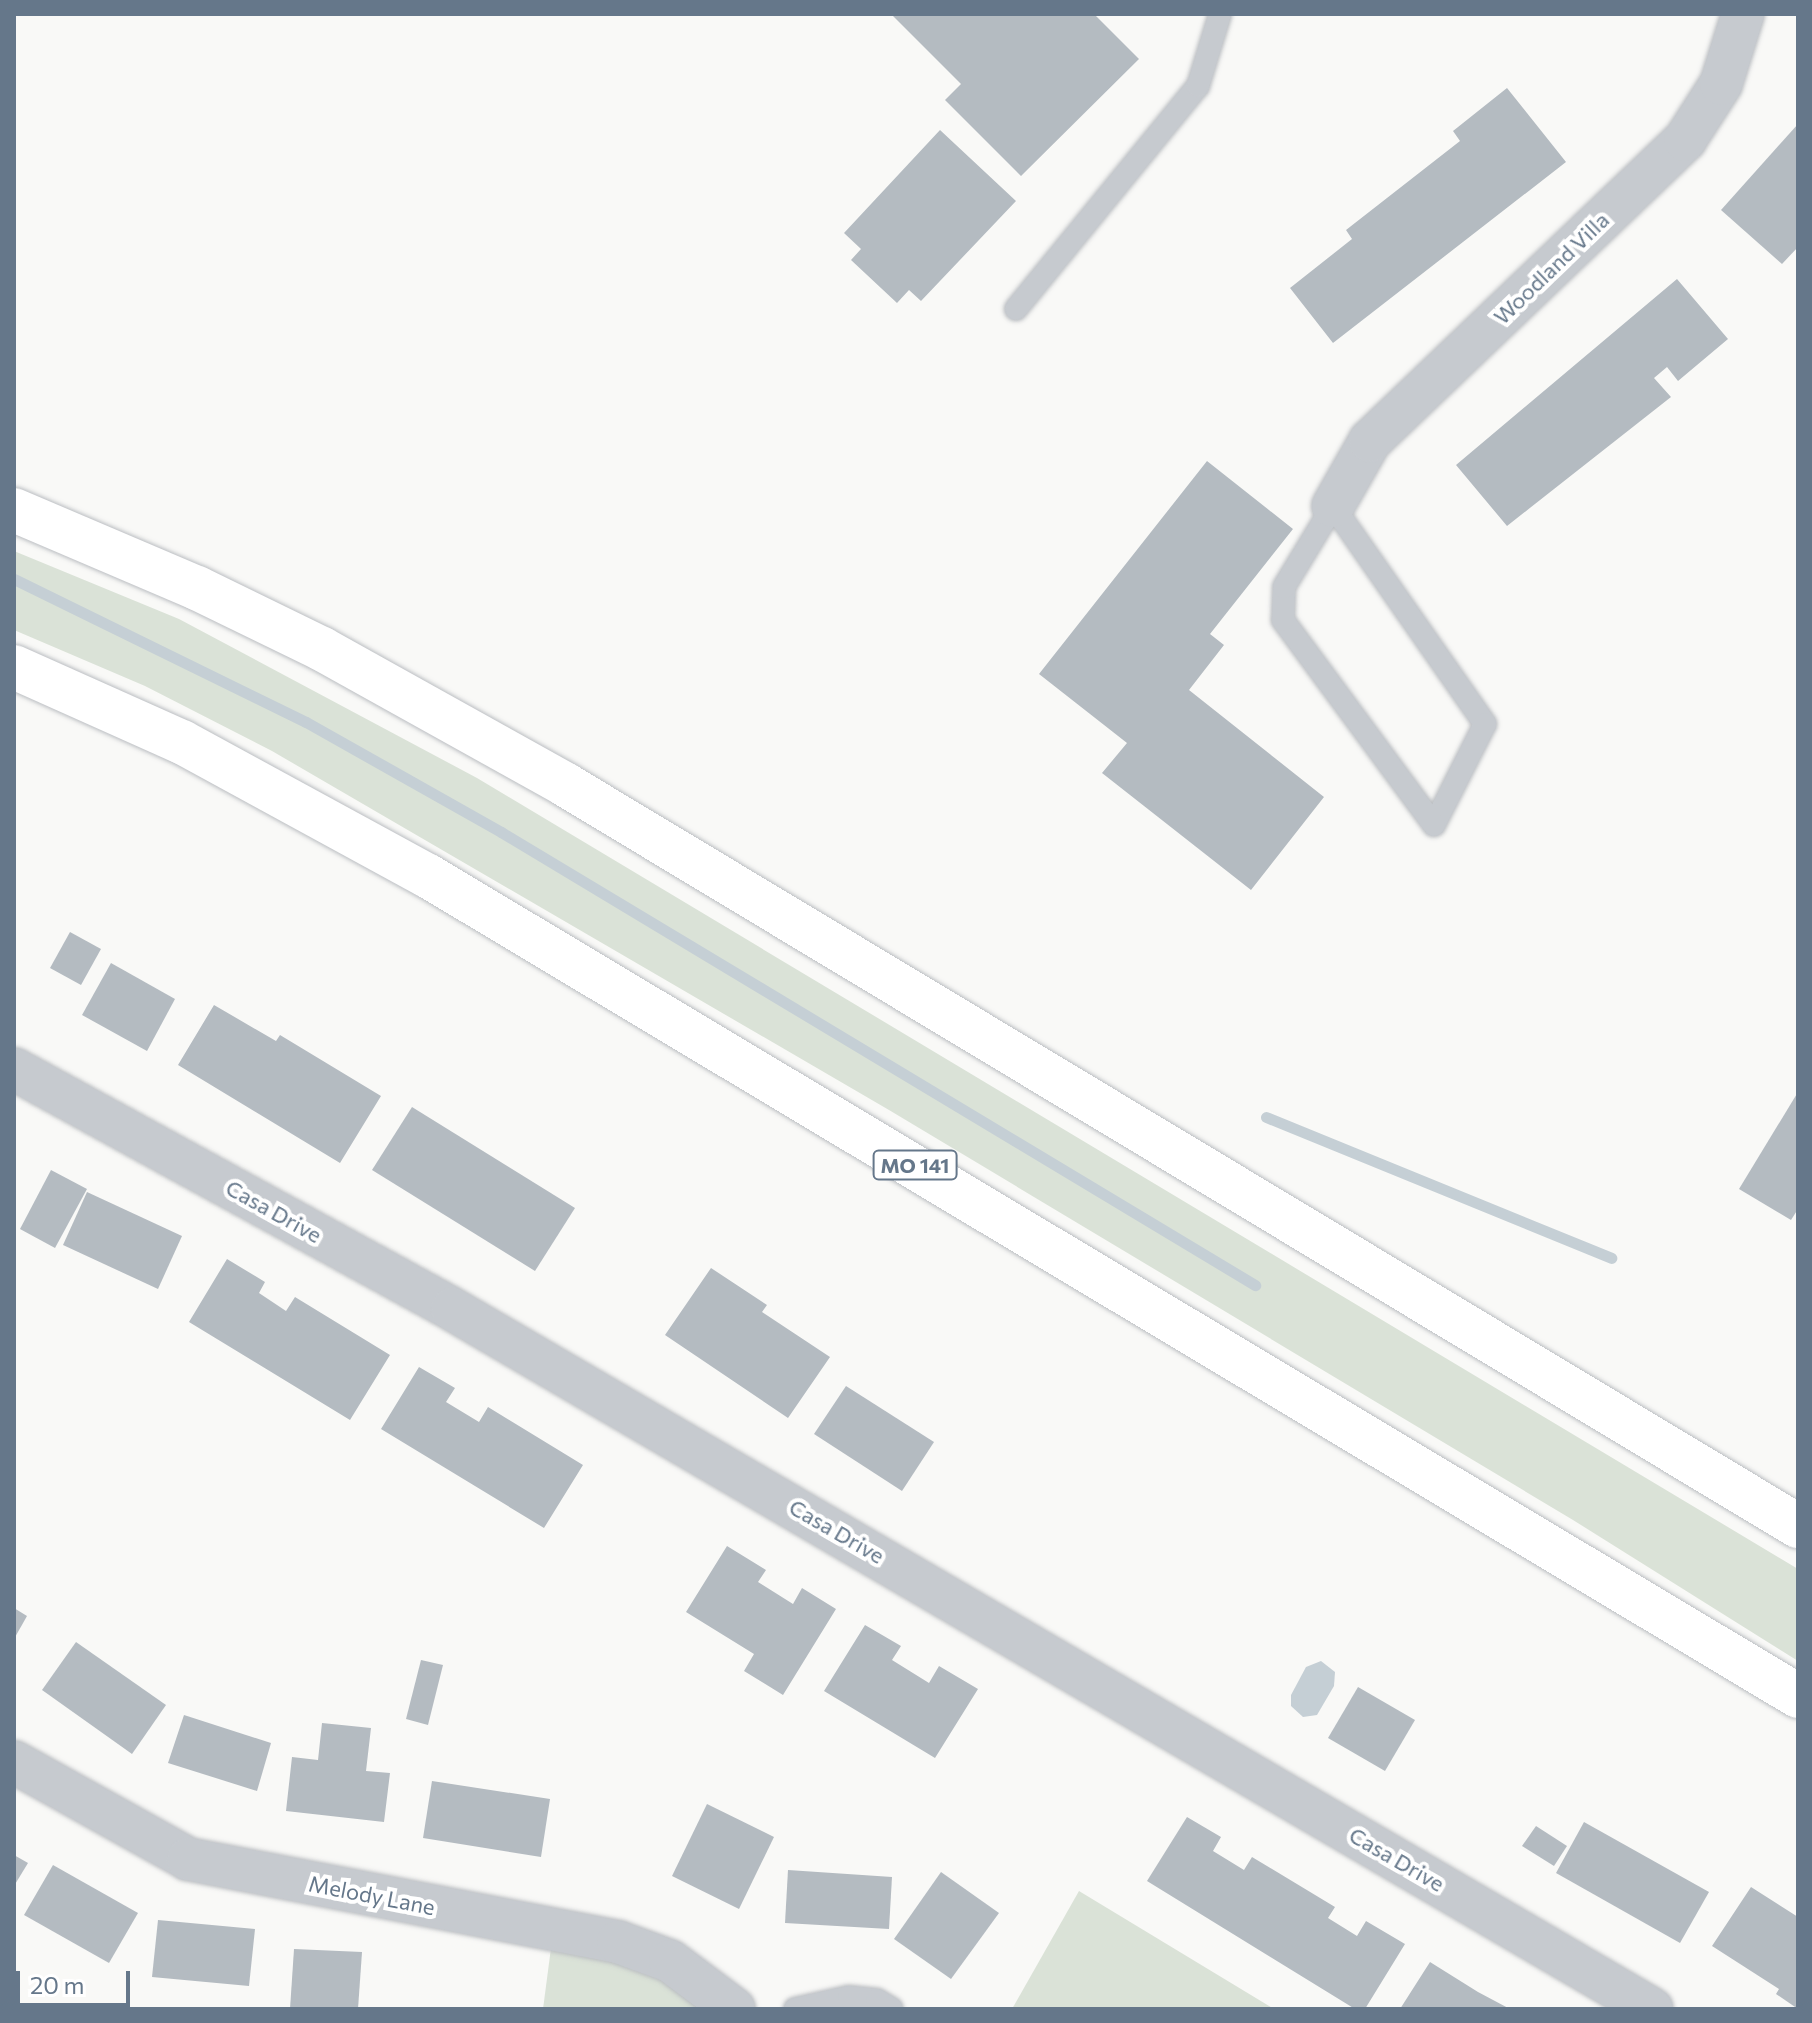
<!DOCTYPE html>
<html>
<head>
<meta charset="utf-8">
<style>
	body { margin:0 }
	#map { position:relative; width:1812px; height:2023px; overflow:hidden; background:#f9f9f7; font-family:Commissioner,sans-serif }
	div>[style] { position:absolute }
	.green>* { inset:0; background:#dae2d7 }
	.water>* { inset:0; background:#c5cfd5 }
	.stream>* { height:11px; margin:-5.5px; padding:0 5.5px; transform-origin:5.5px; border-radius:5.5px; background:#c5cfd5 }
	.building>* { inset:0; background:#b4bbc1 }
	.roads { filter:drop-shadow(0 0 2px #bbbec2) drop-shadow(0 0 2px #bbbec2) }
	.lane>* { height:22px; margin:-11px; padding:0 11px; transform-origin:11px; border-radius:11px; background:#c6cacf }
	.street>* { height:42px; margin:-21px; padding:0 21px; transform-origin:21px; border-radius:21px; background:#c6cacf }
	.highway>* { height:44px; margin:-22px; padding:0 22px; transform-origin:22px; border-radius:22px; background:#fff }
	span { translate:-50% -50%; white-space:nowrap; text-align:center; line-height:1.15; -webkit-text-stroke:8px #fff; paint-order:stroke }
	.shield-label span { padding:2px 6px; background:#fff; border:2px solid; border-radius:6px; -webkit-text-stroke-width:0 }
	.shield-label { font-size:20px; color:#65778a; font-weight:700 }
	.street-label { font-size:22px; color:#65778a }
	.frame { position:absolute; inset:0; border:16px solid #65778a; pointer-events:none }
	.scale { position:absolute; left:16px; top:1971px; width:114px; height:36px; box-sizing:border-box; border:4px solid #65778a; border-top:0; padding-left:10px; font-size:24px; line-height:28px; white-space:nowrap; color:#65778a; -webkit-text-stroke:6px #fff; paint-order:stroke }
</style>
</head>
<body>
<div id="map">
	<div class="green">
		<div style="clip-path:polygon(14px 551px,179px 619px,477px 778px,1798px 1569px,1798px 1661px,1573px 1520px,889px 1110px,272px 751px,145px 686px,14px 630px)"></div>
		<div style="clip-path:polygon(1079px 1891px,1274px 2009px,1012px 2009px)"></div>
		<div style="clip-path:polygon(551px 1948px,650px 1971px,713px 2009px,543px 2009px)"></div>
	</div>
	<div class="water">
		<div style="clip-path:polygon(1321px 1661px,1335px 1672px,1334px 1686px,1317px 1715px,1303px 1717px,1291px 1706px,1291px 1695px,1306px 1667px)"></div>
	</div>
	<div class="stream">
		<div style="left:14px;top:579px;width:325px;rotate:26.1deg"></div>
		<div style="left:306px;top:722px;width:224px;rotate:29.4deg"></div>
		<div style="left:501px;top:832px;width:880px;rotate:31deg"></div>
		<div style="left:1266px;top:1117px;width:373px;rotate:22.2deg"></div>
	</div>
	<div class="building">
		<div style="clip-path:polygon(891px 14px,1094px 14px,1139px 59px,1021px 176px,945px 100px,961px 84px)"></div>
		<div style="clip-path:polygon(1507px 88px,1566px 162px,1333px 343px,1290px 288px,1352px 239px,1346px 230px,1460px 141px,1453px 131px)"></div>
		<div style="clip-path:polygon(1798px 124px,1798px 247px,1782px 264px,1721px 210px)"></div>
		<div style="clip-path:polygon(940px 130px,1016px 201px,921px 301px,909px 290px,897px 303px,851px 260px,861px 249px,844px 233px)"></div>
		<div style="clip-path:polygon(1677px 279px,1728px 339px,1678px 381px,1667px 367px,1654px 378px,1671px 397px,1507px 526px,1456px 465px)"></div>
		<div style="clip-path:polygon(1207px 461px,1293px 529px,1210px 634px,1224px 645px,1189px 690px,1324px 797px,1251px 890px,1102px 773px,1127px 743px,1039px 674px)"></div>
		<div style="clip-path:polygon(70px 932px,101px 949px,81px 985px,50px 968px)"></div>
		<div style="clip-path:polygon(111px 963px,175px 999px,147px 1051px,82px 1015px)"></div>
		<div style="clip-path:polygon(214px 1005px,276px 1041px,280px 1035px,381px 1096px,340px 1163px,178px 1065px)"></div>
		<div style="clip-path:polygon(1798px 1092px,1798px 1209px,1791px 1220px,1739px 1189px)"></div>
		<div style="clip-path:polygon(412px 1107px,575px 1208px,535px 1271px,372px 1170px)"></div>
		<div style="clip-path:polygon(51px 1170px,87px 1189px,55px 1248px,20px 1229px)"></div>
		<div style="clip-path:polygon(87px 1192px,182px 1236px,158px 1289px,63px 1245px)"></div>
		<div style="clip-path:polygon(227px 1259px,265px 1282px,259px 1293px,286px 1311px,295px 1297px,390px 1355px,350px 1420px,189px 1322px)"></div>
		<div style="clip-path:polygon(711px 1268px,767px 1305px,762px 1312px,830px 1357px,788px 1418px,665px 1335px)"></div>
		<div style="clip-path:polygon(419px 1367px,455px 1388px,446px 1402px,479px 1422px,488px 1407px,583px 1465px,544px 1528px,381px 1429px)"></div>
		<div style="clip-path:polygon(846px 1386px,934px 1442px,902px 1491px,814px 1434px)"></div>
		<div style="clip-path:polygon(727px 1546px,766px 1570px,758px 1582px,793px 1604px,802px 1588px,836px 1609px,783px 1695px,744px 1671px,754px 1654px,686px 1612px)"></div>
		<div style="clip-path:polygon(14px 1608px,27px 1616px,14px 1639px)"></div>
		<div style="clip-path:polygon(865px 1625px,901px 1646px,892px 1660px,929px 1683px,939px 1666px,978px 1689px,935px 1758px,824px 1691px)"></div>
		<div style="clip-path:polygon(76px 1642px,166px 1705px,132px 1754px,42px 1690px)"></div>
		<div style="clip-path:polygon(421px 1660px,443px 1665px,428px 1725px,406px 1719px)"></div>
		<div style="clip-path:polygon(1358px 1687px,1415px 1720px,1385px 1771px,1328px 1738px)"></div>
		<div style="clip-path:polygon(184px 1715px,271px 1743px,257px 1791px,168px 1763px)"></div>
		<div style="clip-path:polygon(322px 1723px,371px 1728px,366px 1771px,390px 1773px,384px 1822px,286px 1811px,292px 1757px,318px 1760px)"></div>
		<div style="clip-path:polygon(432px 1781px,550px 1799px,541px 1857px,423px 1838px)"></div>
		<div style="clip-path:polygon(707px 1804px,774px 1837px,739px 1909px,672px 1876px)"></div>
		<div style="clip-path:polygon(1187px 1817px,1221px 1837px,1213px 1851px,1244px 1870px,1252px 1857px,1335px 1907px,1328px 1918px,1357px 1936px,1366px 1921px,1405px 1944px,1365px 2009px,1355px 2009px,1147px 1881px)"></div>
		<div style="clip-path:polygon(1584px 1822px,1709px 1892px,1680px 1943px,1556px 1873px)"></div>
		<div style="clip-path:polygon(1536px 1826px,1567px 1846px,1554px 1866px,1522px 1846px)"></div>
		<div style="clip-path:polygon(14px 1855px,28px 1863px,14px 1886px)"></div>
		<div style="clip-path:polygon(53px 1865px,138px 1913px,109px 1963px,24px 1915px)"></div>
		<div style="clip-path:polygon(788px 1870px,892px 1877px,889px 1929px,785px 1923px)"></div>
		<div style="clip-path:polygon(941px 1872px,999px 1913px,951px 1979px,894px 1939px)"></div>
		<div style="clip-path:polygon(1751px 1887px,1798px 1917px,1798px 2009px,1776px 1994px,1779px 1989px,1712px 1946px)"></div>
		<div style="clip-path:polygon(158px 1920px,255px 1929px,249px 1986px,152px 1977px)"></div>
		<div style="clip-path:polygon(294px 1949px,362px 1952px,358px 2009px,290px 2009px)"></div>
		<div style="clip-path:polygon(1430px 1962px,1478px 1992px,1510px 2009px,1400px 2009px)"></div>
	</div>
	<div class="roads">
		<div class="lane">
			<div style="left:1016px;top:309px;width:288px;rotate:-50.8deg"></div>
			<div style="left:1198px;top:86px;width:75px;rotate:-73deg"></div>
			<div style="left:1333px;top:506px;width:266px;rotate:55.1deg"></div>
			<div style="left:1485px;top:724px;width:113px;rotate:116.8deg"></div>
			<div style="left:1434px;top:825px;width:255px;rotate:-126.4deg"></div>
			<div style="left:1283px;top:620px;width:33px;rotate:-88deg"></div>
			<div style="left:1284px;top:587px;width:95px;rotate:-58.8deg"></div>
			<div style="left:795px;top:2009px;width:55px;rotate:-12.5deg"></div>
			<div style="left:849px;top:1997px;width:28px;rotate:6deg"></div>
			<div style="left:877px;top:2000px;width:17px;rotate:31deg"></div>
		</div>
		<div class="street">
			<div style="left:1333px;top:506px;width:75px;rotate:-60.4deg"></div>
			<div style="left:1370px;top:441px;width:436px;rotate:-43.7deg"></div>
			<div style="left:1685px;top:140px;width:67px;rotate:-57.3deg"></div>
			<div style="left:1721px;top:84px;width:73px;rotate:-72.6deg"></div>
			<div style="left:14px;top:1069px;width:499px;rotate:28.7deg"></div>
			<div style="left:452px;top:1309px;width:1389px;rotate:30.26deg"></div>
			<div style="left:14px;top:1762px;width:199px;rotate:29.1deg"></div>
			<div style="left:188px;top:1859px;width:438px;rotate:10.9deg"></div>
			<div style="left:618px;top:1942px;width:55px;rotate:20.1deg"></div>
			<div style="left:670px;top:1961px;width:80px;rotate:36.9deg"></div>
		</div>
		<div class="highway">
			<div style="left:14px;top:510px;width:199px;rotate:23.1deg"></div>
			<div style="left:197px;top:588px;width:139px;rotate:26deg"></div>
			<div style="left:322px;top:649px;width:279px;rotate:29.1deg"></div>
			<div style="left:566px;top:785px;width:1438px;rotate:31.03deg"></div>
			<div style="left:14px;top:667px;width:184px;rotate:24.1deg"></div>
			<div style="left:182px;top:742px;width:280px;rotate:28.6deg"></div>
			<div style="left:428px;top:876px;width:1597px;rotate:30.9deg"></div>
		</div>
	</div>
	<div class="shield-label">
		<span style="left:915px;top:1165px">MO 141</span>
	</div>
	<div class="street-label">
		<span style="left:1551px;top:268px;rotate:-44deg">Woodland Villa</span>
		<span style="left:274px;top:1211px;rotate:29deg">Casa Drive</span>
		<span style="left:837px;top:1531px;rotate:30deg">Casa Drive</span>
		<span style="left:1397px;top:1859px;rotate:30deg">Casa Drive</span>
		<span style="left:372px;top:1895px;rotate:11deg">Melody Lane</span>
	</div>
	<div class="frame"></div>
	<div class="scale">20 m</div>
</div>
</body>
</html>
